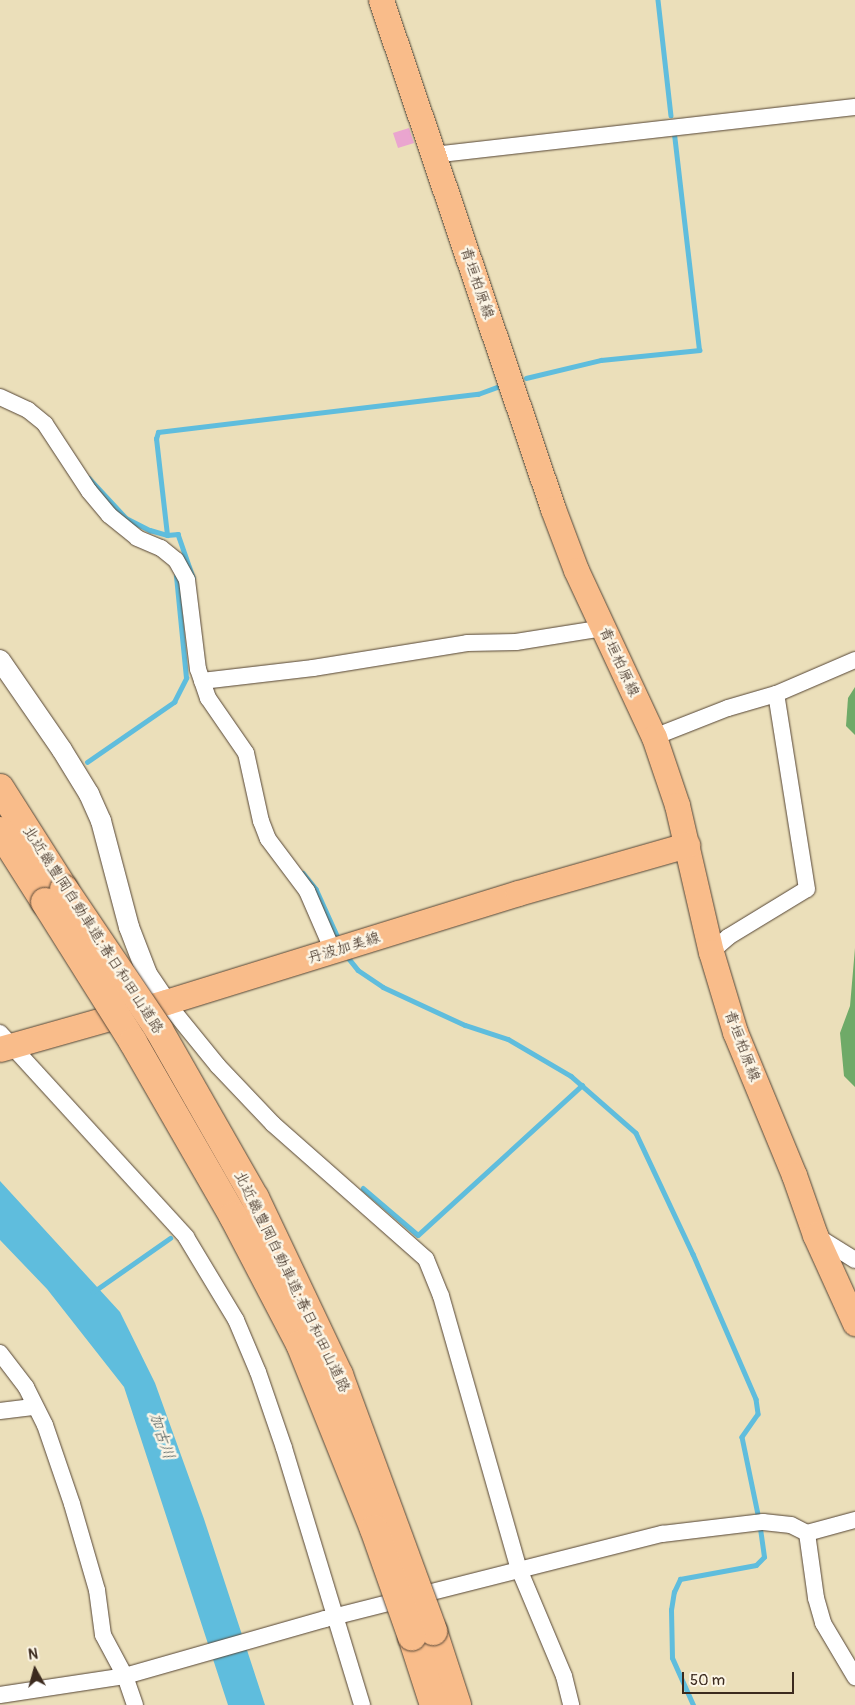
<!DOCTYPE html>
<html>
<head>
<meta charset="utf-8">
<style>
	body { margin:0 }
	#map { position:relative; width:855px; height:1705px; overflow:hidden; background:#ebdfba; font-family:Pangolin,"Klee One",sans-serif }
	div>[style] { position:absolute }
	.forest>* { inset:0; background:#6faa68 }
	.water>* { inset:0; background:#5fbddd }
	.stream>* { height:4.5px; margin:-2.25px; padding:0 2.25px; transform-origin:2.25px; border-radius:2.25px; background:#5fbddd }
	.building>* { inset:0; background:#eaa5cf }
	.roads { filter:drop-shadow(0 0 1px #554535) drop-shadow(0 0 1px #554535) }
	.minor>* { height:16px; margin:-8px; padding:0 8px; transform-origin:8px; border-radius:8px; background:#fff }
	.tertiary>* { height:20px; margin:-10px; padding:0 10px; transform-origin:10px; border-radius:10px; background:#fff }
	.primary>* { height:25px; margin:-12.5px; padding:0 12.5px; transform-origin:12.5px; border-radius:12.5px; background:#f9bc8a }
	.motorway>* { height:28px; margin:-14px; padding:0 14px; transform-origin:14px; border-radius:14px; background:#f9bc8a }
	.bridges { filter:drop-shadow(0 0 1px #554535) drop-shadow(0 0 1px #554535) }
	.motorway-bridge>* { height:28px; margin:-14px; padding:0 14px; transform-origin:14px; border-radius:14px; background:#f9bc8a }
	span { translate:-50% -50%; white-space:nowrap; text-align:center; line-height:1.15; -webkit-text-stroke:5px #fcf5e5; paint-order:stroke }
	.street-label { font-size:15px; color:#3b2a1e }
	.water-label { font-size:16px; color:#465657; font-style:italic }
	.north { position:absolute; left:10px; top:1645px; width:50px; height:50px; -webkit-text-stroke:4px #fcf5e5; paint-order:stroke; rotate:353deg; font-size:14px; font-weight:700; line-height:20px; text-align:center; color:#3b2a1e }
	.north::after { content:''; display:block; margin:auto; width:18px; height:22px; background:#3b2a1e; clip-path:polygon(50% 0,100% 100%,50% 72%,0 100%) }
	.scale { position:absolute; left:682px; top:1672px; width:112px; height:22px; box-sizing:border-box; border:2px solid #3b2a1e; border-top:0; padding-left:6px; font-size:15px; line-height:18px; white-space:nowrap; color:#3b2a1e; -webkit-text-stroke:4px #fcf5e5; paint-order:stroke }
</style>
</head>
<body>
<div id="map">
	<div class="forest">
		<div style="clip-path:polygon(855px 687px,855px 735px,846px 726px,848px 698px)"></div>
		<div style="clip-path:polygon(855px 948px,855px 1087px,844px 1076px,840px 1033px,850px 1006px)"></div>
	</div>
	<div class="water">
		<div style="clip-path:polygon(0 1181px,120px 1312px,155px 1383px,204px 1519px,265px 1705px,228px 1705px,124px 1387px,47px 1289px,0 1240px)"></div>
	</div>
	<div class="stream">
		<div style="left:658px;top:0;width:116px;rotate:83.6deg"></div>
		<div style="left:526px;top:378px;width:77px;rotate:-13.5deg"></div>
		<div style="left:601px;top:360px;width:99px;rotate:-5.8deg"></div>
		<div style="left:699px;top:350px;width:218px;rotate:-96.6deg"></div>
		<div style="left:89px;top:478px;width:54px;rotate:47.2deg"></div>
		<div style="left:126px;top:518px;width:27px;rotate:27deg"></div>
		<div style="left:150px;top:530px;width:18px;rotate:16deg"></div>
		<div style="left:167px;top:535px;width:11px;rotate:-5deg"></div>
		<div style="left:178px;top:534px;width:46px;rotate:70.8deg"></div>
		<div style="left:167px;top:535px;width:97px;rotate:-96.5deg"></div>
		<div style="left:156px;top:439px;width:7px;rotate:-74deg"></div>
		<div style="left:158px;top:432px;width:322px;rotate:-6.8deg"></div>
		<div style="left:478px;top:394px;width:23px;rotate:-20deg"></div>
		<div style="left:87px;top:762px;width:106px;rotate:-34.6deg"></div>
		<div style="left:174px;top:702px;width:27px;rotate:-63deg"></div>
		<div style="left:186px;top:678px;width:102px;rotate:-95.6deg"></div>
		<div style="left:303px;top:873px;width:21px;rotate:51deg"></div>
		<div style="left:316px;top:889px;width:56px;rotate:65.7deg"></div>
		<div style="left:346px;top:955px;width:19px;rotate:51deg"></div>
		<div style="left:358px;top:970px;width:30px;rotate:34deg"></div>
		<div style="left:383px;top:987px;width:90px;rotate:24.9deg"></div>
		<div style="left:465px;top:1025px;width:45px;rotate:18deg"></div>
		<div style="left:508px;top:1039px;width:73px;rotate:30.4deg"></div>
		<div style="left:571px;top:1076px;width:86px;rotate:41.2deg"></div>
		<div style="left:636px;top:1133px;width:134px;rotate:64.8deg"></div>
		<div style="left:693px;top:1254px;width:158px;rotate:66.5deg"></div>
		<div style="left:756px;top:1399px;width:15px;rotate:82deg"></div>
		<div style="left:758px;top:1414px;width:28px;rotate:125deg"></div>
		<div style="left:742px;top:1437px;width:84px;rotate:78.3deg"></div>
		<div style="left:363px;top:1188px;width:72px;rotate:40.5deg"></div>
		<div style="left:418px;top:1235px;width:222px;rotate:-42.4deg"></div>
		<div style="left:93px;top:1292px;width:94px;rotate:-35deg"></div>
		<div style="left:693px;top:1705px;width:51px;rotate:-114.1deg"></div>
		<div style="left:672px;top:1658px;width:48px;rotate:-91.2deg"></div>
		<div style="left:671px;top:1610px;width:18px;rotate:-81deg"></div>
		<div style="left:674px;top:1592px;width:14px;rotate:-65deg"></div>
		<div style="left:680px;top:1579px;width:77px;rotate:-10.4deg"></div>
		<div style="left:756px;top:1565px;width:11px;rotate:-45deg"></div>
		<div style="left:764px;top:1557px;width:30px;rotate:-98deg"></div>
	</div>
	<div class="building">
		<div style="clip-path:polygon(409px 128px,414px 143px,398px 148px,393px 133px)"></div>
	</div>
	<div class="roads">
		<div class="minor">
			<div style="left:433px;top:155px;width:425px;rotate:-6.5deg"></div>
			<div style="left:0;top:397px;width:31px;rotate:25deg"></div>
			<div style="left:28px;top:410px;width:22px;rotate:39deg"></div>
			<div style="left:45px;top:424px;width:80px;rotate:56.7deg"></div>
			<div style="left:89px;top:491px;width:31px;rotate:50deg"></div>
			<div style="left:109px;top:515px;width:36px;rotate:39deg"></div>
			<div style="left:137px;top:538px;width:26px;rotate:23deg"></div>
			<div style="left:161px;top:548px;width:19px;rotate:39deg"></div>
			<div style="left:176px;top:560px;width:23px;rotate:61deg"></div>
			<div style="left:187px;top:580px;width:90px;rotate:83deg"></div>
			<div style="left:198px;top:669px;width:31px;rotate:71deg"></div>
			<div style="left:208px;top:698px;width:67px;rotate:55.4deg"></div>
			<div style="left:246px;top:753px;width:70px;rotate:77.6deg"></div>
			<div style="left:261px;top:821px;width:19px;rotate:69deg"></div>
			<div style="left:268px;top:839px;width:65px;rotate:53.1deg"></div>
			<div style="left:307px;top:891px;width:65px;rotate:66.6deg"></div>
			<div style="left:202px;top:681px;width:112px;rotate:-6.7deg"></div>
			<div style="left:313px;top:668px;width:156px;rotate:-9.2deg"></div>
			<div style="left:467px;top:643px;width:49px;rotate:-1.2deg"></div>
			<div style="left:516px;top:642px;width:88px;rotate:-9.1deg"></div>
			<div style="left:654px;top:737px;width:79px;rotate:-21.4deg"></div>
			<div style="left:728px;top:708px;width:50px;rotate:-16.3deg"></div>
			<div style="left:776px;top:694px;width:86px;rotate:-23.3deg"></div>
			<div style="left:711px;top:952px;width:23px;rotate:-41deg"></div>
			<div style="left:728px;top:937px;width:92px;rotate:-31.3deg"></div>
			<div style="left:807px;top:889px;width:197px;rotate:-99deg"></div>
			<div style="left:166px;top:1002px;width:82px;rotate:50.9deg"></div>
			<div style="left:218px;top:1066px;width:80px;rotate:46.5deg"></div>
			<div style="left:273px;top:1124px;width:204px;rotate:41.4deg"></div>
			<div style="left:426px;top:1259px;width:40px;rotate:68deg"></div>
			<div style="left:441px;top:1296px;width:284px;rotate:74.1deg"></div>
			<div style="left:519px;top:1569px;width:116px;rotate:67.2deg"></div>
			<div style="left:564px;top:1676px;width:30px;rotate:76deg"></div>
			<div style="left:0;top:1033px;width:276px;rotate:47.6deg"></div>
			<div style="left:186px;top:1237px;width:97px;rotate:58.9deg"></div>
			<div style="left:236px;top:1320px;width:56px;rotate:67.1deg"></div>
			<div style="left:258px;top:1372px;width:80px;rotate:71.1deg"></div>
			<div style="left:284px;top:1448px;width:269px;rotate:73.1deg"></div>
			<div style="left:815px;top:1235px;width:47px;rotate:32deg"></div>
			<div style="left:0;top:1353px;width:43px;rotate:52.6deg"></div>
			<div style="left:26px;top:1387px;width:42px;rotate:63.4deg"></div>
			<div style="left:45px;top:1425px;width:83px;rotate:71.1deg"></div>
			<div style="left:72px;top:1504px;width:90px;rotate:73.8deg"></div>
			<div style="left:97px;top:1590px;width:45px;rotate:82.4deg"></div>
			<div style="left:103px;top:1635px;width:47px;rotate:61.8deg"></div>
			<div style="left:125px;top:1676px;width:31px;rotate:71deg"></div>
			<div style="left:0;top:1411px;width:35px;rotate:-7deg"></div>
			<div style="left:807px;top:1533px;width:66px;rotate:82.1deg"></div>
			<div style="left:816px;top:1598px;width:26px;rotate:74deg"></div>
			<div style="left:823px;top:1623px;width:63px;rotate:59.3deg"></div>
			<div style="left:0;top:1695px;width:126px;rotate:-8.6deg"></div>
			<div style="left:125px;top:1676px;width:208px;rotate:-15.9deg"></div>
			<div style="left:325px;top:1619px;width:348px;rotate:-14.2deg"></div>
			<div style="left:662px;top:1534px;width:102px;rotate:-6.8deg"></div>
			<div style="left:763px;top:1522px;width:28px;rotate:6deg"></div>
			<div style="left:791px;top:1525px;width:18px;rotate:27deg"></div>
			<div style="left:807px;top:1533px;width:50px;rotate:-15.2deg"></div>
		</div>
		<div class="tertiary">
			<div style="left:0;top:660px;width:109px;rotate:55.4deg"></div>
			<div style="left:62px;top:750px;width:52px;rotate:58.5deg"></div>
			<div style="left:89px;top:794px;width:30px;rotate:66deg"></div>
			<div style="left:101px;top:821px;width:110px;rotate:75.2deg"></div>
			<div style="left:129px;top:927px;width:50px;rotate:69deg"></div>
			<div style="left:147px;top:974px;width:34px;rotate:56deg"></div>
		</div>
		<div class="primary">
			<div style="left:381px;top:0;width:537px;rotate:71.33deg"></div>
			<div style="left:553px;top:509px;width:65px;rotate:69.3deg"></div>
			<div style="left:576px;top:570px;width:184px;rotate:65deg"></div>
			<div style="left:654px;top:737px;width:72px;rotate:71.3deg"></div>
			<div style="left:677px;top:805px;width:151px;rotate:77deg"></div>
			<div style="left:711px;top:952px;width:84px;rotate:73.3deg"></div>
			<div style="left:735px;top:1032px;width:155px;rotate:67.6deg"></div>
			<div style="left:794px;top:1175px;width:64px;rotate:70.7deg"></div>
			<div style="left:815px;top:1235px;width:97px;rotate:65.6deg"></div>
			<div style="left:0;top:1049px;width:173px;rotate:-15.8deg"></div>
			<div style="left:166px;top:1002px;width:368px;rotate:-17.2deg"></div>
			<div style="left:518px;top:893px;width:176px;rotate:-15.9deg"></div>
		</div>
		<div class="motorway">
			<div style="left:0;top:788px;width:120px;rotate:57.6deg"></div>
			<div style="left:0;top:831px;width:84px;rotate:57.6deg"></div>
			<div style="left:433px;top:1631px;width:78px;rotate:72deg"></div>
			<div style="left:412px;top:1637px;width:71px;rotate:72.1deg"></div>
		</div>
	</div>
	<div class="bridges">
		<div class="motorway-bridge">
			<div style="left:64px;top:889px;width:170px;rotate:56deg"></div>
			<div style="left:159px;top:1030px;width:193px;rotate:60.3deg"></div>
			<div style="left:255px;top:1198px;width:196px;rotate:64.6deg"></div>
			<div style="left:339px;top:1375px;width:273px;rotate:69.8deg"></div>
			<div style="left:45px;top:902px;width:165px;rotate:57.8deg"></div>
			<div style="left:133px;top:1042px;width:201px;rotate:60.1deg"></div>
			<div style="left:233px;top:1216px;width:144px;rotate:62.4deg"></div>
			<div style="left:300px;top:1344px;width:199px;rotate:68.2deg"></div>
			<div style="left:374px;top:1529px;width:114px;rotate:70.6deg"></div>
		</div>
	</div>
	<div class="street-label">
		<span style="left:477px;top:283px;rotate:71deg">青垣柏原線</span>
		<span style="left:619px;top:662px;rotate:65deg">青垣柏原線</span>
		<span style="left:93px;top:930px;rotate:57deg">北近畿豊岡自動車道;春日和田山道路</span>
		<span style="left:344px;top:948px;rotate:-17deg">丹波加美線</span>
		<span style="left:742px;top:1046px;rotate:69deg">青垣柏原線</span>
		<span style="left:292px;top:1282px;rotate:64deg">北近畿豊岡自動車道;春日和田山道路</span>
	</div>
	<div class="water-label">
		<span style="left:162px;top:1436px;rotate:72deg">加古川</span>
	</div>
	<div class="north">N</div>
	<div class="scale">50 m</div>
</div>
</body>
</html>
